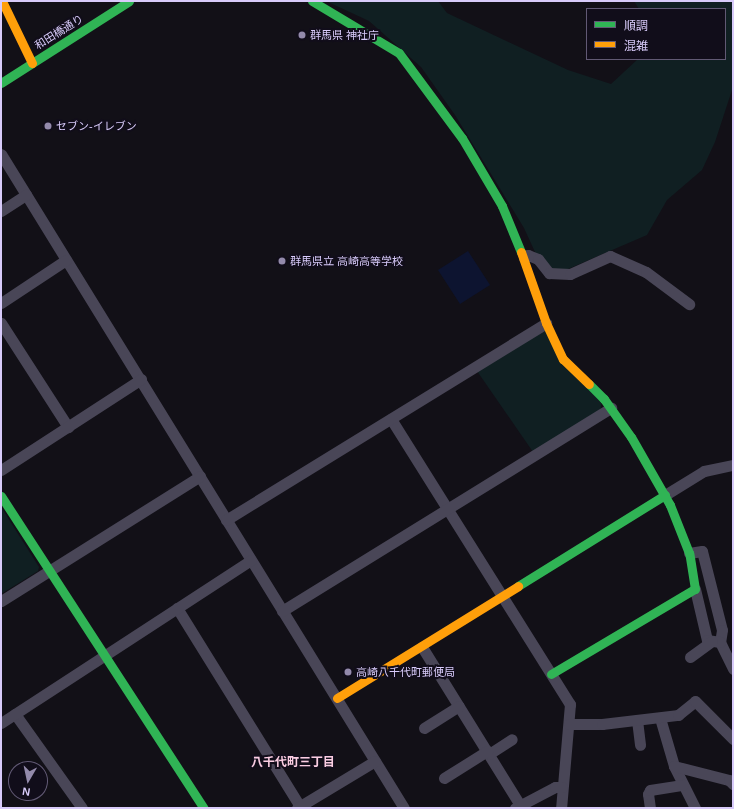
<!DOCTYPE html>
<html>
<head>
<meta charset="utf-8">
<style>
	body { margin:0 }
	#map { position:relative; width:734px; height:809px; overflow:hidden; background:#121017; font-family:Helvetica,"Noto Sans JP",sans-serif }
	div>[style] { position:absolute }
	.green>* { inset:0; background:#101f22 }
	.water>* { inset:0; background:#0d1430 }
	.street>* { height:11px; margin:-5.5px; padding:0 5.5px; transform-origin:5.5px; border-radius:5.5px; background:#494657 }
	.fast>* { height:9px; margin:-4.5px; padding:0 4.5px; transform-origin:4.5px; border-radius:4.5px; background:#30b455 }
	.slow>* { height:9px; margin:-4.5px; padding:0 4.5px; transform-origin:4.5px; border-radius:4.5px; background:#ff9f0a }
	.dots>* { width:11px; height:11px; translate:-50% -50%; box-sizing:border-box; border:2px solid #110d1a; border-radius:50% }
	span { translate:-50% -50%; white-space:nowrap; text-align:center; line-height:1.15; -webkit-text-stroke:4px #110d1a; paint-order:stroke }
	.street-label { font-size:11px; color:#d8cbfa }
	.poi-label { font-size:11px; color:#d8cbfa }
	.left { translate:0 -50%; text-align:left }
	.neighbourhood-label { font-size:12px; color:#facde2; font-weight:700 }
	.frame { position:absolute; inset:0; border:2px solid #d8cbfa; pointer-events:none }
	.legend { position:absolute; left:586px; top:8px; width:140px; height:52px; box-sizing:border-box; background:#110d1a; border:1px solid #615974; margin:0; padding:5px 7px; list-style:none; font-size:12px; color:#d8cbfa }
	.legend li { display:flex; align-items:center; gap:8px; height:20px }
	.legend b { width:20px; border:1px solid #615974 }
	.north { position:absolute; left:8px; top:761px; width:40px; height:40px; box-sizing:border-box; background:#110d1a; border:1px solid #615974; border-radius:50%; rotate:189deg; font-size:11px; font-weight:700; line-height:16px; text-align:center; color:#d8cbfa }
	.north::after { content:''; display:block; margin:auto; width:14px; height:18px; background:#938aab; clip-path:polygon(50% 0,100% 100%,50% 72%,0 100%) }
</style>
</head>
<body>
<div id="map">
	<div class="green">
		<div style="clip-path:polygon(326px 1px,438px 1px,447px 13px,568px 70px,611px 84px,638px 59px,725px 59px,725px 9px,639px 9px,634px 1px,733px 1px,733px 87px,715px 142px,702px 170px,667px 200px,647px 235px,568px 269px,552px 269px,535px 252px,524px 228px,455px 115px,421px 67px,369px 21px)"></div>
		<div style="clip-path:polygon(541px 331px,546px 332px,602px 401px,600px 411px,533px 452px,477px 371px)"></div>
		<div style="clip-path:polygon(1px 507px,39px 567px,38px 571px,1px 594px)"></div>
	</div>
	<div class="water">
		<div style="clip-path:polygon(468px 251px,490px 285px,460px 304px,438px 270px)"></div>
	</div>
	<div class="street">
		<div style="left:1px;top:154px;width:768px;rotate:58.36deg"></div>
		<div style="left:1px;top:211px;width:30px;rotate:-33deg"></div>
		<div style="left:524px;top:258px;width:5px;rotate:-37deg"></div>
		<div style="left:528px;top:255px;width:11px;rotate:22deg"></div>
		<div style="left:538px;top:259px;width:18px;rotate:52deg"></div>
		<div style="left:549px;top:273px;width:21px;rotate:3deg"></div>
		<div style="left:570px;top:274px;width:44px;rotate:-24.2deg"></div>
		<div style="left:610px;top:256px;width:39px;rotate:24deg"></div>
		<div style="left:646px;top:272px;width:54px;rotate:36.7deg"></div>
		<div style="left:1px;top:303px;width:78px;rotate:-33.5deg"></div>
		<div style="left:1px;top:323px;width:124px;rotate:57.2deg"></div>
		<div style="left:391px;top:419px;width:337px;rotate:57.9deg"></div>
		<div style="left:570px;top:704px;width:104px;rotate:94.9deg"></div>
		<div style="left:1px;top:470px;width:167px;rotate:-33deg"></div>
		<div style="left:665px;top:495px;width:46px;rotate:-31.6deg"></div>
		<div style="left:704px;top:471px;width:30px;rotate:-12deg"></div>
		<div style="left:226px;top:520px;width:376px;rotate:-31.6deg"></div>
		<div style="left:689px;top:553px;width:13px;rotate:-9deg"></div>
		<div style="left:702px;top:551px;width:81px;rotate:75.8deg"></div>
		<div style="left:722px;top:630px;width:12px;rotate:99deg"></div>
		<div style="left:720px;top:642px;width:30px;rotate:64deg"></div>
		<div style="left:695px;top:589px;width:52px;rotate:76.8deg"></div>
		<div style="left:707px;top:640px;width:13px;rotate:9deg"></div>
		<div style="left:1px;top:601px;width:235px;rotate:-32.1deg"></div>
		<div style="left:177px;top:608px;width:233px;rotate:58.2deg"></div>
		<div style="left:282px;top:611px;width:387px;rotate:-31.7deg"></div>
		<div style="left:422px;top:647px;width:186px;rotate:58.2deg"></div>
		<div style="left:690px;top:657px;width:27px;rotate:-36deg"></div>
		<div style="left:15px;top:714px;width:115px;rotate:54.5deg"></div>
		<div style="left:660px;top:718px;width:50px;rotate:73.7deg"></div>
		<div style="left:674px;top:766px;width:47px;rotate:63.4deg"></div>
		<div style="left:637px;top:720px;width:25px;rotate:83deg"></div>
		<div style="left:1px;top:723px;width:298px;rotate:-33.1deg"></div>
		<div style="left:569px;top:724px;width:33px"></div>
		<div style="left:602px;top:724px;width:77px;rotate:-6.8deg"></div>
		<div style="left:678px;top:715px;width:22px;rotate:-39deg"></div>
		<div style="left:695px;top:701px;width:54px;rotate:45deg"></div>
		<div style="left:424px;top:728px;width:41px;rotate:-32.2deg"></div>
		<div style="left:489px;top:754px;width:27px;rotate:-33deg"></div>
		<div style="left:674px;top:766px;width:57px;rotate:14.3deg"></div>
		<div style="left:729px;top:780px;width:6px;rotate:45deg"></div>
		<div style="left:444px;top:778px;width:51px;rotate:-32.1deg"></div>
		<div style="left:297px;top:808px;width:91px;rotate:-31.1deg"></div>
		<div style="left:515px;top:808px;width:45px;rotate:-27.7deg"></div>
		<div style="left:555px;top:787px;width:7px"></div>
		<div style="left:650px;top:808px;width:14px;rotate:-98deg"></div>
		<div style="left:648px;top:794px;width:4px;rotate:-63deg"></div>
		<div style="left:650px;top:790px;width:33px;rotate:-9deg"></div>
	</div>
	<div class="fast">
		<div style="left:312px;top:1px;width:101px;rotate:30.9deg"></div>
		<div style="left:399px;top:53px;width:106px;rotate:53.5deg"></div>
		<div style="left:462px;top:138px;width:79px;rotate:59.5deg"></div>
		<div style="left:502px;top:206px;width:50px;rotate:67.6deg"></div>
		<div style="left:1px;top:83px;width:152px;rotate:-32.6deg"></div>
		<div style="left:1px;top:496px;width:372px;rotate:57deg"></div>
		<div style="left:518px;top:586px;width:173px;rotate:-31.8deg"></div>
		<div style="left:551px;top:674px;width:167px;rotate:-30.6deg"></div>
		<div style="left:695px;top:589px;width:36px;rotate:-99deg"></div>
		<div style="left:689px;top:553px;width:52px;rotate:-111.6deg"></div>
		<div style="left:670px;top:505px;width:78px;rotate:-119.8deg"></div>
		<div style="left:631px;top:437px;width:47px;rotate:-125.4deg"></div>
		<div style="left:604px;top:399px;width:21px;rotate:-135deg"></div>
	</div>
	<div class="slow">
		<div style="left:2px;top:1px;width:69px;rotate:64.2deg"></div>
		<div style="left:521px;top:252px;width:75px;rotate:70.6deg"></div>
		<div style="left:546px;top:323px;width:40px;rotate:65deg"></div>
		<div style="left:563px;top:359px;width:36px;rotate:44deg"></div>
		<div style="left:337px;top:698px;width:213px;rotate:-31.7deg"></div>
	</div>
	<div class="dots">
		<div style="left:302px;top:35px;background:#938aab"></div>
		<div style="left:48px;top:126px;background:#938aab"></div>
		<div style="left:282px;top:261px;background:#938aab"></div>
		<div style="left:348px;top:672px;background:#938aab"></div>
	</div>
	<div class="street-label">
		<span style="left:59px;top:32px;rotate:-32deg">和田橋通り</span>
	</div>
	<div class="poi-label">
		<span class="left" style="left:310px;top:35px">群馬県 神社庁</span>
		<span class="left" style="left:56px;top:126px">セブン-イレブン</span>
		<span class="left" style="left:290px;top:261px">群馬県立 高崎高等学校</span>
		<span class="left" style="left:356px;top:672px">高崎八千代町郵便局</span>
	</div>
	<div class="neighbourhood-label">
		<span style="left:293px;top:763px">八千代町三丁目</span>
	</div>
	<div class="frame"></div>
	<ul class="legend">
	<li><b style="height:5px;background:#30b455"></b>順調</li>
	<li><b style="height:5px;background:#ff9f0a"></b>混雑</li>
	</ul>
	<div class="north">N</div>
</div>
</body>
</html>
